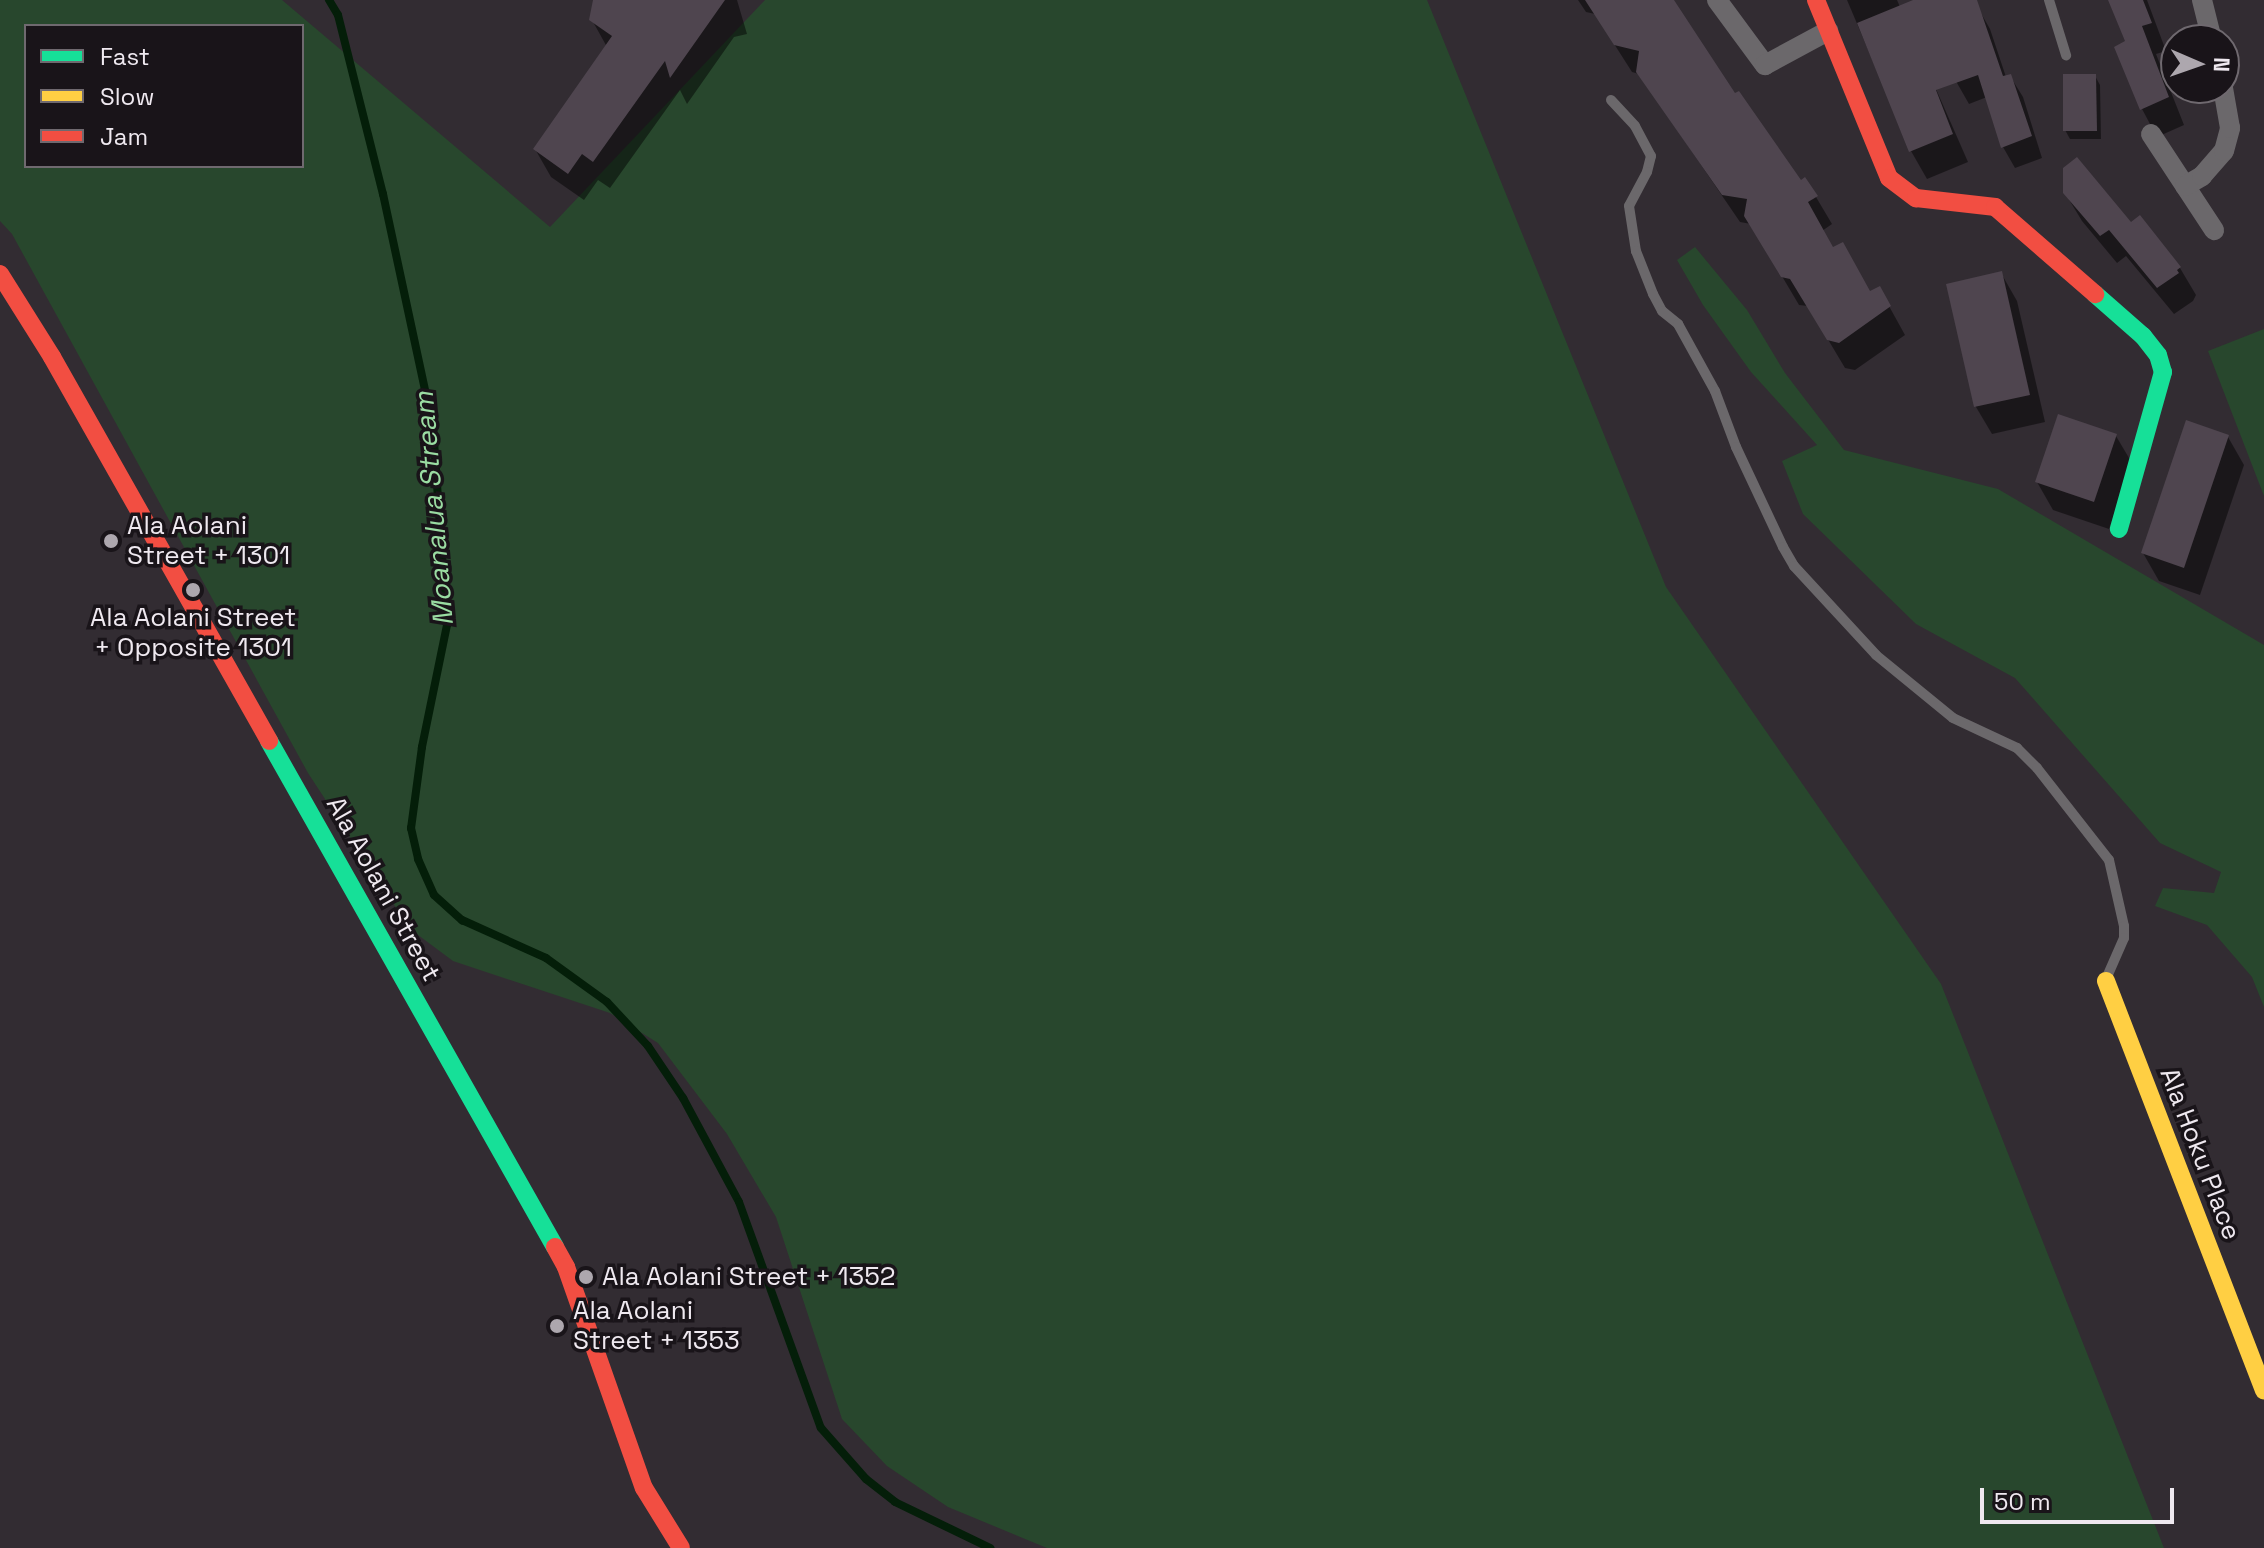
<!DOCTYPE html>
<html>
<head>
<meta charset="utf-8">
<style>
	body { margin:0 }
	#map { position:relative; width:2264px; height:1548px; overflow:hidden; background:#322c32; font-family:"Space Grotesk",sans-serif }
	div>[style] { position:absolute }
	.green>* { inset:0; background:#28472d }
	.shadow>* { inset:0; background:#0007 }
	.stream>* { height:8px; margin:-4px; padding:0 4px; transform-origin:4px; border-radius:4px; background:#041e09 }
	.building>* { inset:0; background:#4f454f }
	.lane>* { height:10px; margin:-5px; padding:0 5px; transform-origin:5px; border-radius:5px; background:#6b686b }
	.street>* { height:20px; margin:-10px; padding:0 10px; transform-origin:10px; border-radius:10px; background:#6b686b }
	.fast>* { height:18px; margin:-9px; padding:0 9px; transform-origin:9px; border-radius:9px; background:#16e098 }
	.slow>* { height:18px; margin:-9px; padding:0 9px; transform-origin:9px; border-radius:9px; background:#ffcf43 }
	.jam>* { height:18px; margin:-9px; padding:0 9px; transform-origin:9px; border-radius:9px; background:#f24e42 }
	.dots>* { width:22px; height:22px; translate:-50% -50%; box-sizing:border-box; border:4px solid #191419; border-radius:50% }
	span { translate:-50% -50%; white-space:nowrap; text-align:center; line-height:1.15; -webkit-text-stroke:7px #191419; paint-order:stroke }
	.poi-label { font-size:26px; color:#efe9f0 }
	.left { translate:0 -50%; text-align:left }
	.street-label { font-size:26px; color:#efe9f0 }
	.water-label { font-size:28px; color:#9adca2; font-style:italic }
	.legend { position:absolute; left:24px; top:24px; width:280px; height:144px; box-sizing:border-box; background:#191419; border:2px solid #6f696f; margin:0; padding:10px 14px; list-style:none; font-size:24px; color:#efe9f0 }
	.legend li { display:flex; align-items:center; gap:16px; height:40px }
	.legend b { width:40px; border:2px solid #6f696f }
	.north { position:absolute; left:2160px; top:24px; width:80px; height:80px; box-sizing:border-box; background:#191419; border:2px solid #6f696f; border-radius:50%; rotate:92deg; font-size:22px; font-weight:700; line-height:32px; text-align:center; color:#efe9f0 }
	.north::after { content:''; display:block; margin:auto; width:28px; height:36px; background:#ada7ae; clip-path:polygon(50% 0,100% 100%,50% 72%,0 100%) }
	.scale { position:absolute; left:1980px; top:1488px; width:194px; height:36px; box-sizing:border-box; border:4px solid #efe9f0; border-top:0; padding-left:10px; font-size:24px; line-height:28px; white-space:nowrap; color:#efe9f0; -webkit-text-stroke:6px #191419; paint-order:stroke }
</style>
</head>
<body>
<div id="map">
	<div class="green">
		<div style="clip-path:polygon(evenodd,0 0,282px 0,550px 227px,765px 0,1427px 0,1666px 587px,1941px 984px,2164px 1548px,1047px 1548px,948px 1507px,887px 1466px,842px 1419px,776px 1217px,727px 1134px,658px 1043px,610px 1013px,453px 961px,410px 929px,308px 773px,12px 234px,0 221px,0 0,302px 26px,302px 166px,26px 166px,26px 26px,302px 26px)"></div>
		<div style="clip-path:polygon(1695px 247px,1747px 310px,1785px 373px,1844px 450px,1998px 489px,2264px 645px,2264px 1007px,2252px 977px,2207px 925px,2155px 906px,2163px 888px,2214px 893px,2221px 872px,2160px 843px,2015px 678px,1916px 624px,1803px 514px,1782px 461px,1817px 445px,1751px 372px,1703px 305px,1677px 260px)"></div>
		<div style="clip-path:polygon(2264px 329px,2264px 496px,2208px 351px)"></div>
	</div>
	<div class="shadow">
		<div style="clip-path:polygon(595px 0,737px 0,747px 34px,734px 37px,687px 104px,680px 90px,610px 188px,598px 180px,584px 200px,551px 177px,535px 149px,607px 47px,592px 20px)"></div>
		<div style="clip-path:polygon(1578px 0,1672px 0,1735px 96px,1800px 182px,1816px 197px,1832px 224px,1822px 231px,1833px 250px,1870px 293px,1879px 288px,1905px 335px,1855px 370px,1845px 368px,1808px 306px,1799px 305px,1751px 224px,1740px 222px,1639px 74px,1632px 72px,1595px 14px,1586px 12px)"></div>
		<div style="clip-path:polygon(1847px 0,1897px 0,1968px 162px,1927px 179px,1911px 151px)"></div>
		<div style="clip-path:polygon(1933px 0,1970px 0,1978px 8px,1990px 29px,2006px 77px,2010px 76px,2023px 97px,2042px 158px,2015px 168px,2003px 147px,1987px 97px,1969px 104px,1957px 83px)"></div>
		<div style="clip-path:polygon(2110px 0,2147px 0,2166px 51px,2156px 54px,2184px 125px,2157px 137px,2142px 109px,2117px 48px,2127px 42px)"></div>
		<div style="clip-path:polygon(2095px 76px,2100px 85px,2101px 139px,2070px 139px,2065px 130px)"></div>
		<div style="clip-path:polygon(2065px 193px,2131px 225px,2180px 268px,2196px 295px,2193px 301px,2174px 314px,2126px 256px,2117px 263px,2082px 221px)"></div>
		<div style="clip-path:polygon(2001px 273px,2017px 301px,2045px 422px,1992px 434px,1976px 407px,1948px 285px)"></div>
		<div style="clip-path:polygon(2116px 436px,2132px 463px,2109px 529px,2053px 510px,2037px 482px)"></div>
		<div style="clip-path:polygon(2228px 437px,2244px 465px,2200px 595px,2159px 581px,2143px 553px)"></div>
	</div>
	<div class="stream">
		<div style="left:329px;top:0;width:17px;rotate:59deg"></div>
		<div style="left:338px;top:15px;width:185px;rotate:75.9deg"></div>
		<div style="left:383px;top:194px;width:238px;rotate:77.9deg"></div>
		<div style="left:433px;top:427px;width:198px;rotate:86deg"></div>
		<div style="left:447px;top:625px;width:125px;rotate:101.6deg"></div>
		<div style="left:422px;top:747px;width:82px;rotate:97.7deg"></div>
		<div style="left:411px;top:828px;width:32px;rotate:77deg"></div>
		<div style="left:418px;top:859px;width:39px;rotate:66deg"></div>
		<div style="left:434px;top:895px;width:38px;rotate:42deg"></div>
		<div style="left:462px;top:920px;width:92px;rotate:24.3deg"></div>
		<div style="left:546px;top:958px;width:75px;rotate:35.8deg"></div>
		<div style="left:607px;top:1002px;width:60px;rotate:47deg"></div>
		<div style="left:648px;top:1046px;width:63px;rotate:56.1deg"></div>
		<div style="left:683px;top:1098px;width:118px;rotate:61.7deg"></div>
		<div style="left:739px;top:1202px;width:240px;rotate:70.1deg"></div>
		<div style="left:821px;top:1428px;width:68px;rotate:48.6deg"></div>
		<div style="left:866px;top:1479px;width:37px;rotate:38deg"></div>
		<div style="left:895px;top:1502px;width:106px;rotate:25.8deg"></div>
	</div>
	<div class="building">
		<div style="clip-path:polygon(593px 0,725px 0,670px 78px,665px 61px,593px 162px,582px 154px,568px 174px,533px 149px,612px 36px,589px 20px)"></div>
		<div style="clip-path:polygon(1585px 0,1674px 0,1735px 93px,1739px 91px,1801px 180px,1805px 177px,1818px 196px,1808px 202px,1833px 247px,1843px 242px,1870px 291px,1880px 286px,1891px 306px,1839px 343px,1827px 340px,1790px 279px,1781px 277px,1744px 216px,1747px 199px,1722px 195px,1636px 72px,1639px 51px,1614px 45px)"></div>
		<div style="clip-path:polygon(1913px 0,1977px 0,2003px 76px,2011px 74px,2032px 136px,2001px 148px,1978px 75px,1936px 90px,1953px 134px,1909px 152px,1857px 23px)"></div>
		<div style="clip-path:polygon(2108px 0,2143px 0,2152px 23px,2142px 26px,2169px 97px,2140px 110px,2114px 47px,2125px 41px)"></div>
		<div style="clip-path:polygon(2063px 74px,2096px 74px,2097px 131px,2063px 131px)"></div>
		<div style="clip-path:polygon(2077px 157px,2131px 222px,2140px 215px,2181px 267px,2177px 270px,2179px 273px,2157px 288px,2109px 230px,2100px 236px,2063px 193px,2063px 168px)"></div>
		<div style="clip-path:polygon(2002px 271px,2030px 395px,1974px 407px,1946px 284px)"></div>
		<div style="clip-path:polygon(2058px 414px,2117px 434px,2094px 502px,2035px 482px)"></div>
		<div style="clip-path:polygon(2186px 420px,2229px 435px,2184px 568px,2141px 553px)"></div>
	</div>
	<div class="lane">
		<div style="left:2049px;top:0;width:58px;rotate:72.8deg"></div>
		<div style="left:1611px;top:100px;width:35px;rotate:47deg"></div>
		<div style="left:1635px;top:126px;width:34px;rotate:62deg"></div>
		<div style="left:1651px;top:156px;width:16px;rotate:104deg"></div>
		<div style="left:1647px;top:172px;width:38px;rotate:118deg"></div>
		<div style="left:1629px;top:206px;width:46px;rotate:81.2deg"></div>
		<div style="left:1636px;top:251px;width:46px;rotate:68.4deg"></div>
		<div style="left:1653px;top:294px;width:19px;rotate:62deg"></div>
		<div style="left:1662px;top:311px;width:21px;rotate:39deg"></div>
		<div style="left:1678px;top:324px;width:77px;rotate:61.1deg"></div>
		<div style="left:1715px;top:391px;width:60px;rotate:69.4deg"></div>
		<div style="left:1736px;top:447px;width:110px;rotate:64.8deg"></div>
		<div style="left:1783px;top:547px;width:22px;rotate:60deg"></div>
		<div style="left:1794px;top:566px;width:121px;rotate:47.3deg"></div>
		<div style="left:1876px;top:655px;width:99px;rotate:39.3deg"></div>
		<div style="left:1953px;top:718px;width:71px;rotate:25.1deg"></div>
		<div style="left:2017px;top:748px;width:28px;rotate:45deg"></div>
		<div style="left:2037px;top:768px;width:117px;rotate:52deg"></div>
		<div style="left:2109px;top:860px;width:68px;rotate:77.2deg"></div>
		<div style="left:2124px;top:926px;width:12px;rotate:90deg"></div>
		<div style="left:2124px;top:938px;width:45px;rotate:113.7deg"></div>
	</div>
	<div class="street">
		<div style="left:1717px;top:0;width:81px;rotate:53.6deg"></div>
		<div style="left:1765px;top:65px;width:72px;rotate:-28.4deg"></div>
		<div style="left:2202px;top:0;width:41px;rotate:76deg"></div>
		<div style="left:2151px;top:134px;width:115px;rotate:56.7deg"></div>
		<div style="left:2185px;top:186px;width:20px;rotate:-30deg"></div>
		<div style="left:2202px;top:176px;width:33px;rotate:-49deg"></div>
		<div style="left:2224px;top:151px;width:24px;rotate:-75deg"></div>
		<div style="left:2230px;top:128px;width:41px;rotate:-99.9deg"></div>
	</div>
	<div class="fast">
		<div style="left:2095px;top:294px;width:64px;rotate:41.2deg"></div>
		<div style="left:2143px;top:336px;width:24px;rotate:52deg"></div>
		<div style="left:2158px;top:355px;width:18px;rotate:74deg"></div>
		<div style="left:2163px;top:372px;width:163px;rotate:105.7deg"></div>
		<div style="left:269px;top:741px;width:581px;rotate:60.52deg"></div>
	</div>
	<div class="slow">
		<div style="left:2106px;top:981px;width:439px;rotate:68.9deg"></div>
	</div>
	<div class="jam">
		<div style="left:1816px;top:0;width:192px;rotate:67.7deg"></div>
		<div style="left:1889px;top:178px;width:34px;rotate:37deg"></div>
		<div style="left:1916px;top:198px;width:80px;rotate:6.5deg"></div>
		<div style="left:1995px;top:207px;width:133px;rotate:41deg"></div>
		<div style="left:0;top:274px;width:98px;rotate:57.9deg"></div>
		<div style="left:52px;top:357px;width:441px;rotate:60.5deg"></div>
		<div style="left:555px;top:1247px;width:23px;rotate:61deg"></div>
		<div style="left:566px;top:1267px;width:234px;rotate:70.6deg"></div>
		<div style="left:644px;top:1488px;width:70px;rotate:58.3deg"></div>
	</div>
	<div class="dots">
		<div style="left:111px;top:541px;background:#ada7ae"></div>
		<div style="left:193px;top:590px;background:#ada7ae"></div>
		<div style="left:586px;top:1277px;background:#ada7ae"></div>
		<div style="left:557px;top:1326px;background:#ada7ae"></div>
	</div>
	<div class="poi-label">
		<span class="left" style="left:127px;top:541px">Ala Aolani<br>Street + 1301</span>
		<span style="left:193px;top:633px">Ala Aolani Street<br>+ Opposite 1301</span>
		<span class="left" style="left:602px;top:1277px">Ala Aolani Street + 1352</span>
		<span class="left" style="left:573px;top:1326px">Ala Aolani<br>Street + 1353</span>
	</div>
	<div class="street-label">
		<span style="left:383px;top:889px;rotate:61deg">Ala Aolani Street</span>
		<span style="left:2200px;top:1154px;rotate:69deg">Ala Hoku Place</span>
	</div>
	<div class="water-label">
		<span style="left:433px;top:509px;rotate:-95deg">Moanalua Stream</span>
	</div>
	<ul class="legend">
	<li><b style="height:10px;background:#16e098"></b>Fast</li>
	<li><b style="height:10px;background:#ffcf43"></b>Slow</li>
	<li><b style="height:10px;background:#f24e42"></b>Jam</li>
	</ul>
	<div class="north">N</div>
	<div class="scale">50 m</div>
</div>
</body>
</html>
